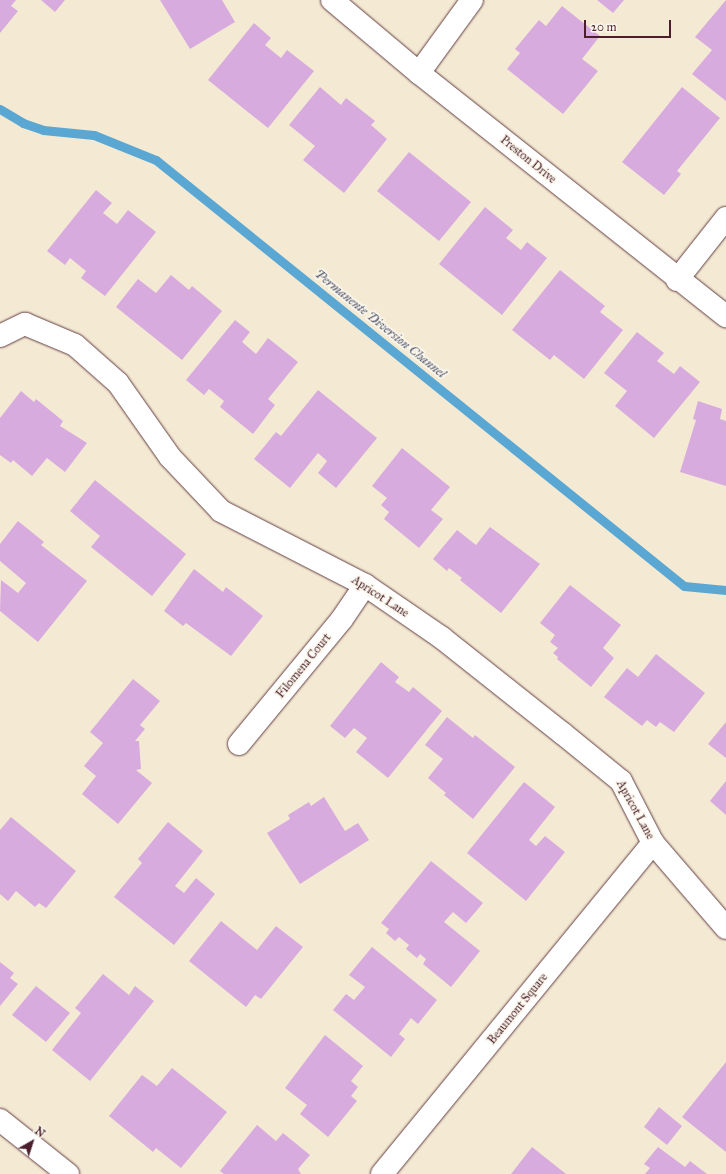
<!DOCTYPE html>
<html>
<head>
<meta charset="utf-8">
<style>
	body { margin:0 }
	#map { position:relative; width:726px; height:1174px; overflow:hidden; background:#f4ead3; font-family:"IM FELL Great Primer",serif }
	div>[style] { position:absolute }
	.stream>* { height:9px; margin:-4.5px; padding:0 4.5px; transform-origin:4.5px; border-radius:4.5px; background:#59a7d2 }
	.building>* { inset:0; background:#d8abde }
	.roads { filter:drop-shadow(0 0 1px #643d44) drop-shadow(0 0 1px #643d44) }
	.minor>* { height:22px; margin:-11px; padding:0 11px; transform-origin:11px; border-radius:11px; background:#fff }
	span { translate:-50% -50%; white-space:nowrap; text-align:center; line-height:1.15; -webkit-text-stroke:3.5px #fbf7ec; paint-order:stroke }
	.street-label { font-size:12px; color:#4a1f2b }
	.water-label { font-size:13px; color:#50556e; font-style:italic }
	.north { position:absolute; left:12px; top:1122px; width:40px; height:40px; -webkit-text-stroke:3px #fbf7ec; paint-order:stroke; rotate:39deg; font-size:11px; font-weight:700; line-height:16px; text-align:center; color:#4a1f2b }
	.north::after { content:''; display:block; margin:auto; width:14px; height:18px; background:#4a1f2b; clip-path:polygon(50% 0,100% 100%,50% 72%,0 100%) }
	.scale { position:absolute; left:584px; top:20px; width:87px; height:18px; box-sizing:border-box; border:2px solid #4a1f2b; border-top:0; padding-left:5px; font-size:12px; line-height:14px; white-space:nowrap; color:#4a1f2b; -webkit-text-stroke:3px #fbf7ec; paint-order:stroke }
</style>
</head>
<body>
<div id="map">
	<div class="stream">
		<div style="left:0;top:109px;width:27px;rotate:31deg"></div>
		<div style="left:23px;top:123px;width:21px;rotate:19deg"></div>
		<div style="left:43px;top:130px;width:51px;rotate:5.6deg"></div>
		<div style="left:94px;top:135px;width:67px;rotate:22deg"></div>
		<div style="left:156px;top:160px;width:678px;rotate:38.9deg"></div>
		<div style="left:684px;top:586px;width:42px;rotate:5.4deg"></div>
	</div>
	<div class="building">
		<div style="clip-path:polygon(0 0,16px 0,11px 6px,18px 11px,0 33px)"></div>
		<div style="clip-path:polygon(41px 0,65px 0,55px 12px)"></div>
		<div style="clip-path:polygon(160px 0,222px 0,235px 22px,190px 49px)"></div>
		<div style="clip-path:polygon(597px 0,624px 0,613px 13px)"></div>
		<div style="clip-path:polygon(726px 0,726px 101px,692px 74px,712px 50px,695px 37px)"></div>
		<div style="clip-path:polygon(562px 6px,600px 36px,582px 59px,598px 71px,563px 114px,507px 69px,520px 53px,515px 49px,539px 20px,546px 26px)"></div>
		<div style="clip-path:polygon(254px 23px,271px 38px,265px 45px,281px 58px,287px 50px,314px 71px,268px 128px,208px 80px)"></div>
		<div style="clip-path:polygon(320px 87px,341px 105px,346px 98px,375px 121px,371px 125px,387px 139px,344px 193px,303px 160px,315px 146px,289px 125px)"></div>
		<div style="clip-path:polygon(682px 87px,720px 118px,677px 171px,681px 174px,664px 195px,622px 162px)"></div>
		<div style="clip-path:polygon(409px 152px,471px 202px,439px 241px,377px 191px)"></div>
		<div style="clip-path:polygon(96px 190px,112px 203px,103px 213px,117px 224px,128px 210px,156px 232px,105px 296px,81px 278px,86px 271px,70px 258px,65px 265px,47px 251px)"></div>
		<div style="clip-path:polygon(485px 207px,513px 230px,506px 238px,521px 250px,527px 242px,547px 258px,502px 315px,439px 264px)"></div>
		<div style="clip-path:polygon(560px 270px,605px 306px,600px 312px,623px 330px,584px 379px,554px 355px,550px 360px,512px 330px)"></div>
		<div style="clip-path:polygon(171px 275px,189px 290px,192px 286px,222px 311px,182px 360px,116px 307px,138px 279px,156px 293px)"></div>
		<div style="clip-path:polygon(235px 320px,250px 332px,242px 342px,256px 354px,268px 338px,298px 362px,268px 399px,275px 405px,253px 434px,220px 407px,224px 401px,209px 389px,204px 395px,186px 380px)"></div>
		<div style="clip-path:polygon(637px 332px,664px 353px,657px 361px,674px 374px,680px 366px,700px 382px,654px 438px,615px 406px,627px 391px,604px 373px)"></div>
		<div style="clip-path:polygon(318px 390px,377px 438px,336px 488px,318px 473px,327px 461px,318px 453px,290px 488px,254px 459px,276px 432px,281px 436px)"></div>
		<div style="clip-path:polygon(21px 391px,34px 402px,36px 399px,63px 421px,60px 426px,87px 443px,65px 472px,47px 458px,32px 476px,13px 460px,11px 463px,0 455px,0 418px)"></div>
		<div style="clip-path:polygon(698px 401px,722px 409px,720px 419px,726px 421px,726px 486px,680px 472px,696px 420px,693px 419px)"></div>
		<div style="clip-path:polygon(402px 448px,450px 487px,431px 510px,443px 519px,419px 548px,384px 519px,389px 512px,381px 505px,387px 498px,372px 486px)"></div>
		<div style="clip-path:polygon(95px 480px,186px 554px,152px 596px,91px 547px,100px 536px,70px 511px)"></div>
		<div style="clip-path:polygon(18px 521px,44px 542px,41px 545px,87px 581px,38px 642px,0 611px,1px 580px,18px 593px,26px 583px,0 561px,0 544px)"></div>
		<div style="clip-path:polygon(490px 527px,540px 564px,501px 613px,460px 580px,462px 578px,449px 568px,447px 571px,433px 559px,457px 530px,476px 545px)"></div>
		<div style="clip-path:polygon(194px 569px,223px 592px,226px 587px,263px 616px,231px 656px,186px 623px,183px 626px,164px 611px)"></div>
		<div style="clip-path:polygon(570px 585px,621px 625px,603px 648px,614px 658px,591px 687px,557px 659px,558px 657px,553px 653px,558px 648px,550px 642px,555px 635px,540px 623px)"></div>
		<div style="clip-path:polygon(656px 654px,705px 693px,674px 732px,660px 722px,656px 727px,647px 720px,642px 726px,604px 697px,627px 668px,638px 677px)"></div>
		<div style="clip-path:polygon(381px 662px,399px 677px,395px 682px,409px 692px,413px 687px,442px 711px,388px 778px,356px 752px,367px 738px,354px 728px,345px 738px,330px 726px)"></div>
		<div style="clip-path:polygon(133px 679px,160px 701px,140px 725px,145px 729px,135px 741px,139px 741px,141px 769px,136px 770px,152px 783px,118px 824px,82px 794px,96px 776px,84px 766px,103px 743px,90px 732px)"></div>
		<div style="clip-path:polygon(447px 717px,473px 738px,475px 735px,515px 767px,473px 819px,444px 795px,446px 793px,428px 778px,443px 759px,425px 745px)"></div>
		<div style="clip-path:polygon(726px 722px,726px 758px,708px 744px)"></div>
		<div style="clip-path:polygon(726px 781px,726px 815px,710px 801px)"></div>
		<div style="clip-path:polygon(524px 782px,555px 807px,529px 840px,536px 846px,545px 836px,565px 852px,526px 901px,467px 853px)"></div>
		<div style="clip-path:polygon(324px 797px,345px 831px,358px 823px,369px 840px,300px 884px,267px 833px,290px 819px,288px 815px,309px 802px,311px 806px)"></div>
		<div style="clip-path:polygon(11px 817px,76px 871px,46px 908px,39px 903px,35px 907px,16px 891px,8px 901px,0 894px,0 830px)"></div>
		<div style="clip-path:polygon(168px 822px,203px 851px,175px 886px,184px 893px,196px 878px,215px 894px,174px 945px,114px 897px,142px 863px,138px 859px)"></div>
		<div style="clip-path:polygon(431px 861px,483px 903px,466px 923px,453px 912px,444px 922px,480px 951px,451px 987px,423px 964px,426px 959px,420px 954px,417px 958px,406px 949px,409px 945px,399px 937px,395px 941px,386px 933px,389px 929px,381px 923px)"></div>
		<div style="clip-path:polygon(221px 921px,257px 950px,276px 926px,303px 947px,261px 999px,255px 995px,246px 1007px,189px 961px)"></div>
		<div style="clip-path:polygon(372px 947px,437px 1000px,418px 1024px,411px 1018px,399px 1034px,405px 1039px,391px 1057px,333px 1010px,346px 994px,354px 1000px,365px 987px,349px 975px)"></div>
		<div style="clip-path:polygon(0 962px,14px 973px,10px 978px,18px 984px,0 1006px)"></div>
		<div style="clip-path:polygon(103px 974px,129px 995px,135px 986px,154px 1001px,90px 1081px,52px 1050px,81px 1013px,75px 1008px)"></div>
		<div style="clip-path:polygon(36px 986px,70px 1013px,46px 1042px,12px 1015px)"></div>
		<div style="clip-path:polygon(325px 1035px,363px 1066px,351px 1081px,358px 1087px,351px 1096px,357px 1101px,328px 1137px,300px 1114px,307px 1105px,285px 1088px)"></div>
		<div style="clip-path:polygon(726px 1062px,726px 1152px,682px 1117px)"></div>
		<div style="clip-path:polygon(172px 1068px,227px 1112px,181px 1168px,156px 1148px,153px 1152px,109px 1116px,142px 1075px,157px 1086px)"></div>
		<div style="clip-path:polygon(659px 1107px,682px 1126px,667px 1145px,644px 1127px)"></div>
		<div style="clip-path:polygon(257px 1125px,276px 1141px,283px 1133px,310px 1155px,298px 1169px,301px 1174px,224px 1174px,220px 1171px)"></div>
		<div style="clip-path:polygon(532px 1147px,566px 1174px,511px 1174px)"></div>
		<div style="clip-path:polygon(658px 1147px,685px 1167px,690px 1161px,707px 1174px,645px 1174px,650px 1168px,644px 1164px)"></div>
	</div>
	<div class="roads">
		<div class="minor">
			<div style="left:332px;top:0;width:114px;rotate:40deg"></div>
			<div style="left:419px;top:73px;width:392px;rotate:38.4deg"></div>
			<div style="left:419px;top:73px;width:90px;rotate:-54deg"></div>
			<div style="left:677px;top:280px;width:79px;rotate:-51.7deg"></div>
			<div style="left:0;top:336px;width:28px;rotate:-26deg"></div>
			<div style="left:25px;top:324px;width:54px;rotate:22.8deg"></div>
			<div style="left:75px;top:345px;width:57px;rotate:41.5deg"></div>
			<div style="left:118px;top:383px;width:90px;rotate:54.9deg"></div>
			<div style="left:170px;top:457px;width:74px;rotate:46.6deg"></div>
			<div style="left:221px;top:511px;width:162px;rotate:27.2deg"></div>
			<div style="left:365px;top:585px;width:93px;rotate:34.5deg"></div>
			<div style="left:442px;top:638px;width:153px;rotate:38.4deg"></div>
			<div style="left:562px;top:733px;width:76px;rotate:39.1deg"></div>
			<div style="left:621px;top:781px;width:70px;rotate:62.7deg"></div>
			<div style="left:653px;top:843px;width:112px;rotate:49.3deg"></div>
			<div style="left:239px;top:744px;width:162px;rotate:-50.5deg"></div>
			<div style="left:342px;top:619px;width:41px;rotate:-55.9deg"></div>
			<div style="left:0;top:1120px;width:87px;rotate:38.5deg"></div>
			<div style="left:382px;top:1174px;width:428px;rotate:-50.7deg"></div>
		</div>
	</div>
	<div class="street-label">
		<span style="left:528px;top:160px;rotate:39deg">Preston Drive</span>
		<span style="left:380px;top:597px;rotate:33deg">Apricot Lane</span>
		<span style="left:304px;top:666px;rotate:-51deg">Filomena Court</span>
		<span style="left:635px;top:810px;rotate:61deg">Apricot Lane</span>
		<span style="left:518px;top:1009px;rotate:-51deg">Beaumont Square</span>
	</div>
	<div class="water-label">
		<span style="left:380px;top:324px;rotate:39deg">Permanente Diversion Channel</span>
	</div>
	<div class="north">N</div>
	<div class="scale">20 m</div>
</div>
</body>
</html>
